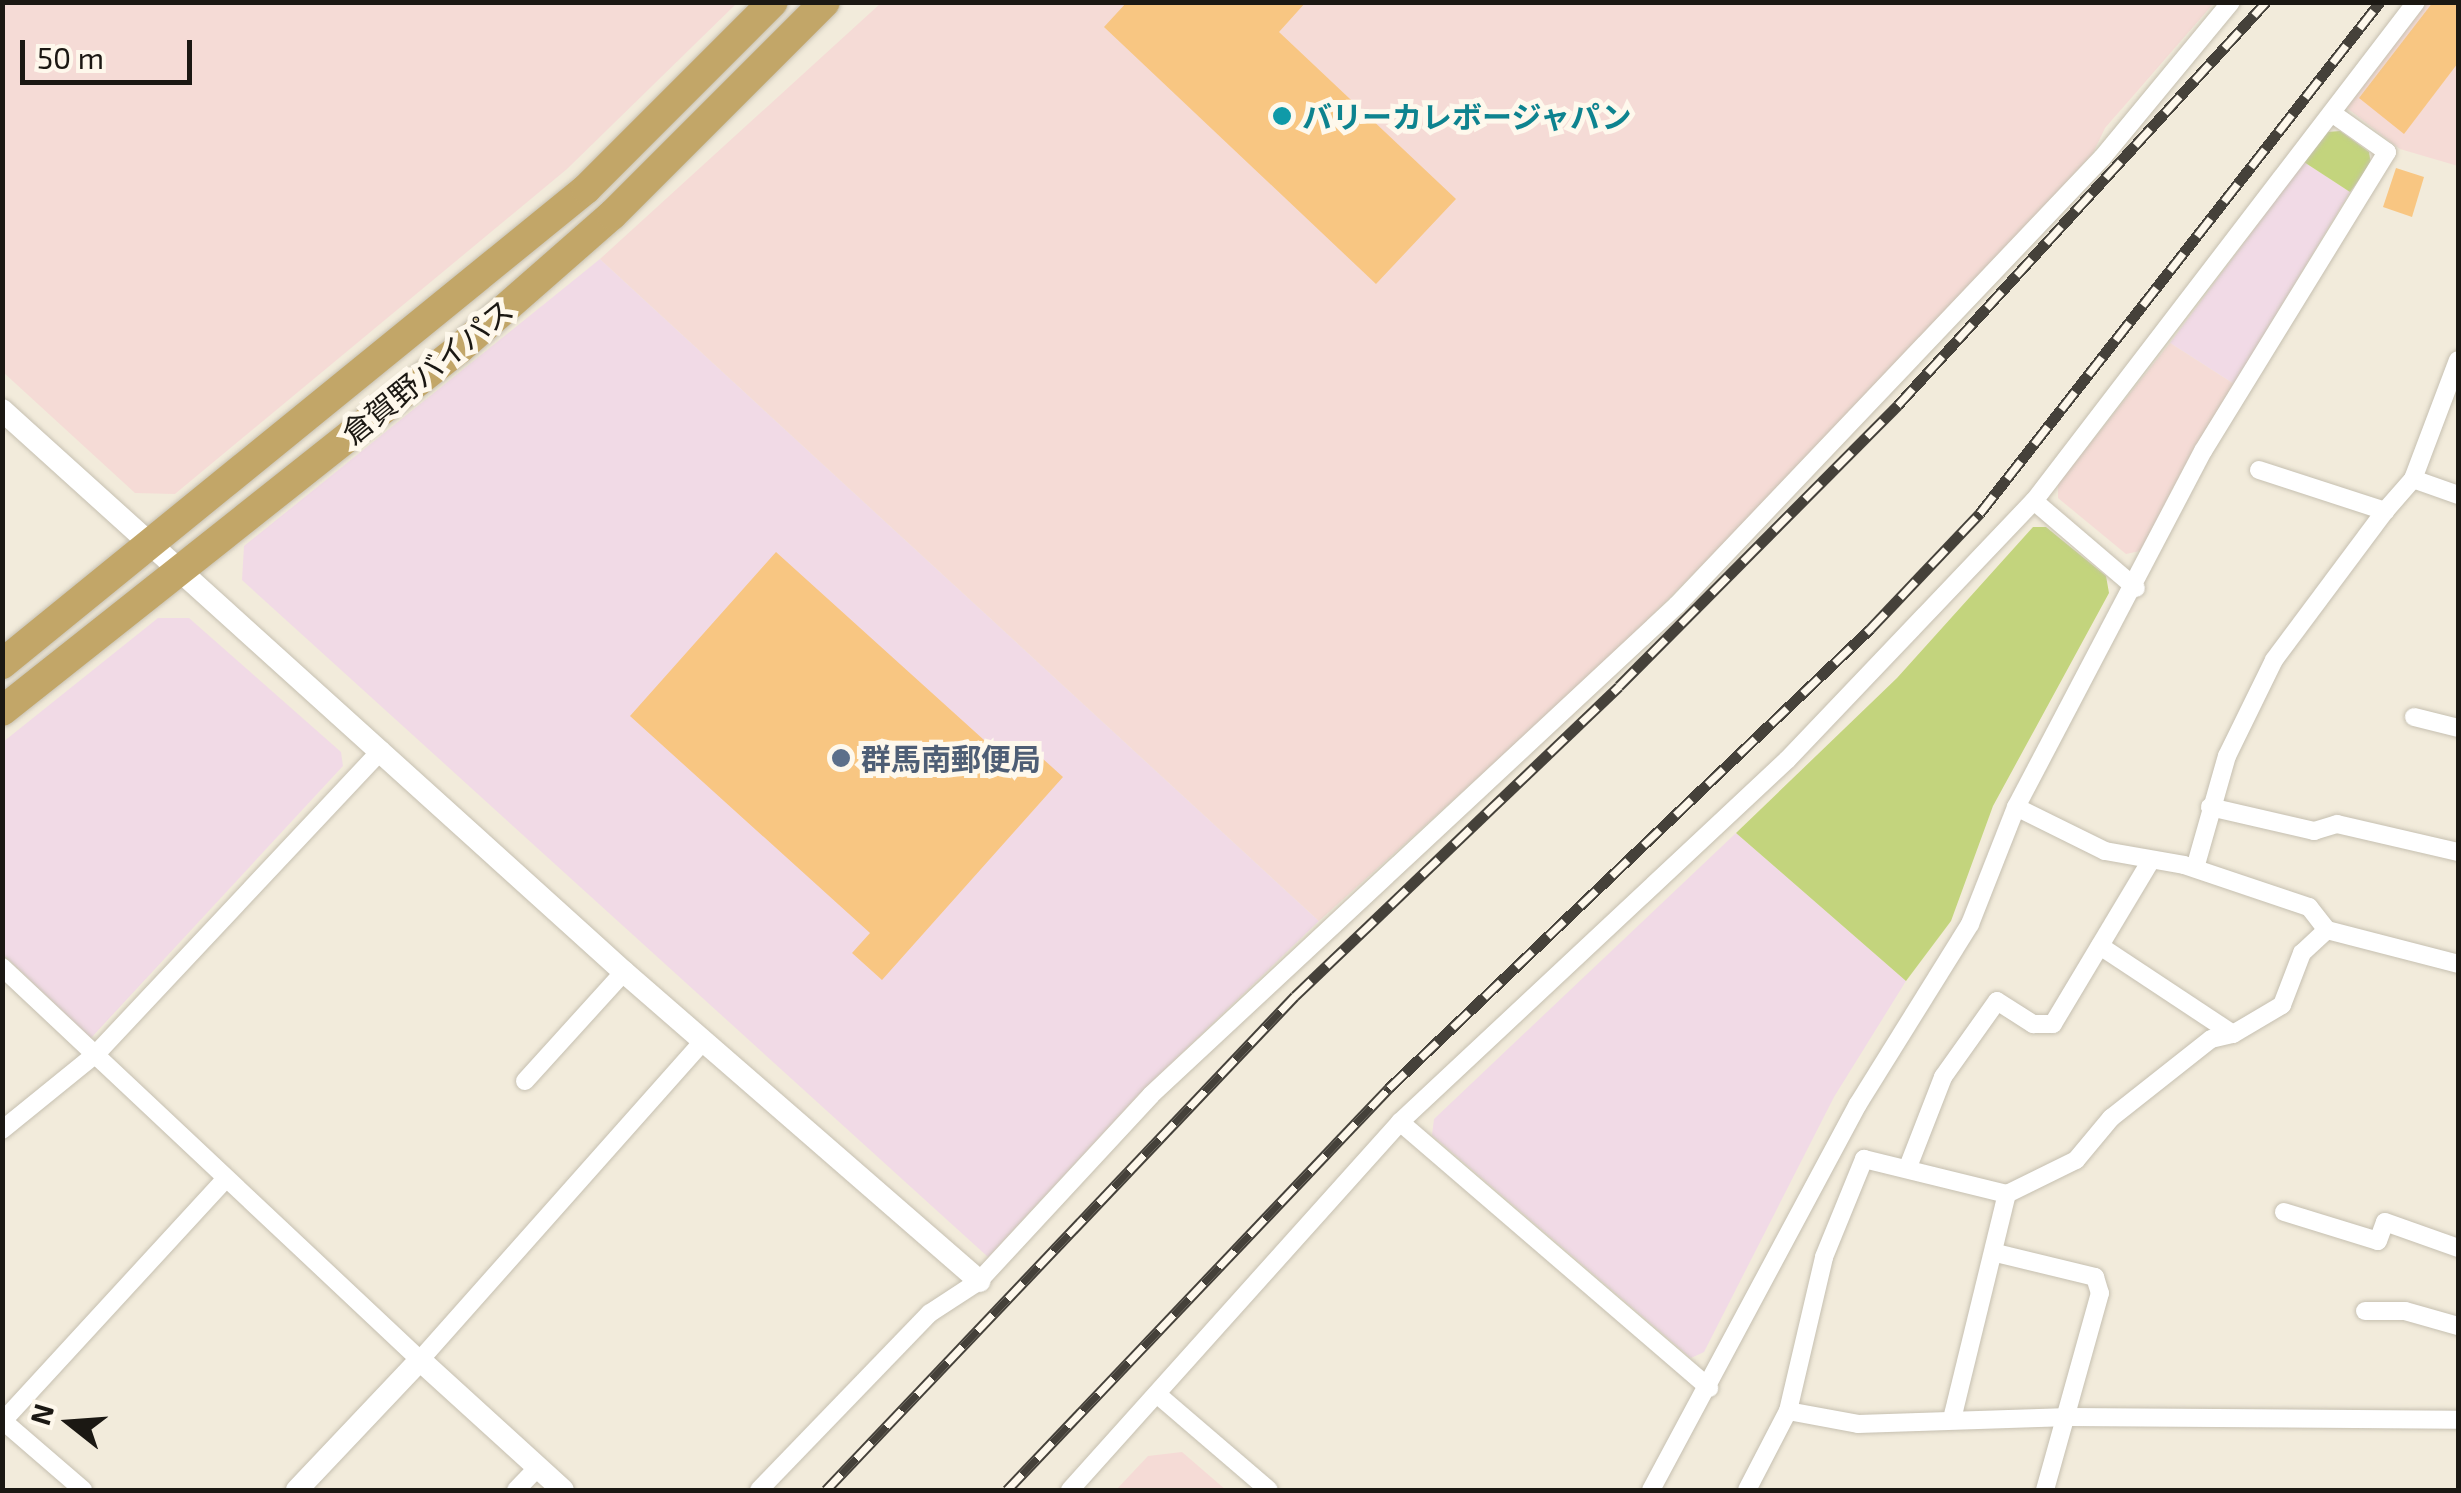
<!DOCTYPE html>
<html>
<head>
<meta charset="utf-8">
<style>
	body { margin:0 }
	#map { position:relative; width:2461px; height:1493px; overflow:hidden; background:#f2ebdb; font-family:"Exo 2","Noto Sans JP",sans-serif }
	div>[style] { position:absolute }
	.commercial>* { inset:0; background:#f1dae6 }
	.industrial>* { inset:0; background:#f5dbd6 }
	.green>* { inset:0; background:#c3d47d }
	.building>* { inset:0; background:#f8c682 }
	.roads { filter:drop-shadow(0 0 2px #c6c0b1) drop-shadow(0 0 2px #c6c0b1) }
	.minor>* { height:18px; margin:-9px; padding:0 9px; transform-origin:9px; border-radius:9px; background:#fff }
	.tertiary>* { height:22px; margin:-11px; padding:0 11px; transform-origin:11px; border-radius:11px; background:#fff }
	.trunk>* { height:30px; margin:-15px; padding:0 15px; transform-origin:15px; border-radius:15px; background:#c2a668 }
	.rail>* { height:11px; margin-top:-5.5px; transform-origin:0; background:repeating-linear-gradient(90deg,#fef8ec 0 22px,#45413a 0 44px); box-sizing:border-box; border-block:2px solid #45413a }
	.dots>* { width:28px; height:28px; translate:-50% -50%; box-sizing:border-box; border:5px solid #fef8ec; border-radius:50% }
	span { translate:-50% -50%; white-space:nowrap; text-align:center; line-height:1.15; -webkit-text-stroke:10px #fef8ec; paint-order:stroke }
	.culture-label { font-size:30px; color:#0d838f; font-weight:700 }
	.left { translate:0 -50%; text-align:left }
	.street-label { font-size:30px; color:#1b1813 }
	.service-label { font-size:30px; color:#4e5e75; font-weight:700 }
	.frame { position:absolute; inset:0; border:5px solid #1b1813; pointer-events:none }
	.north { position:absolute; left:20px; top:1373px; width:100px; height:100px; -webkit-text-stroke:8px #fef8ec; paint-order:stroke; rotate:287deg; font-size:28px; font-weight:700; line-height:40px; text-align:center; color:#1b1813 }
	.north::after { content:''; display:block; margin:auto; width:35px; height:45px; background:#1b1813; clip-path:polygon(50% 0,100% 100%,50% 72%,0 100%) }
	.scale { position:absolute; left:20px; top:40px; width:172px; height:45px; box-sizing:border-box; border:5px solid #1b1813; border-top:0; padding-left:12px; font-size:30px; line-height:35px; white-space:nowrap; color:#1b1813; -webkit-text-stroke:8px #fef8ec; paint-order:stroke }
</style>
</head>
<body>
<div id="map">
	<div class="commercial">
		<div style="clip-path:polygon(2304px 162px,2350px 192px,2234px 384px,2170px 343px)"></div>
		<div style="clip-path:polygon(600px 259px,1319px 921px,1140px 1093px,988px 1257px,242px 580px,244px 546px)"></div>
		<div style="clip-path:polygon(158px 618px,189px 618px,341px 752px,343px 766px,91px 1038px,3px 954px,3px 742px)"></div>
		<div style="clip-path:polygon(1736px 833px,1906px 981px,1834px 1097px,1704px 1352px,1691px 1358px,1432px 1135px,1434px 1119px)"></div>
	</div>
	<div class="industrial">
		<div style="clip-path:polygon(2px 3px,3px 2px,737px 3px,567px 169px,175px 494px,135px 493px,3px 372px)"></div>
		<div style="clip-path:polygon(881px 3px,2214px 3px,2105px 128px,2093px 153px,1855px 411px,1606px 662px,1319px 921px,600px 259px)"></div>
		<div style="clip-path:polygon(2427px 3px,2458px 3px,2458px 166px,2400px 149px,2347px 108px)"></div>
		<div style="clip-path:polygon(2170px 343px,2234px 384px,2140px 551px,2126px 554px,2058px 498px,2058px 484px)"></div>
		<div style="clip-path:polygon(1182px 1452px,1226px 1490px,1116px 1490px,1148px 1456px)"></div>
	</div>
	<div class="green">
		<div style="clip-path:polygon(2340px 131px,2369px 152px,2371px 164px,2350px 192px,2304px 162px,2327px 132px)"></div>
		<div style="clip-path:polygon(2033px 527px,2046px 527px,2106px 576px,2109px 593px,1993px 806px,1951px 921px,1906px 981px,1736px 833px,1897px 678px)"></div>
	</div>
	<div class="building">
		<div style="clip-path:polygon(1127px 2px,1306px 2px,1279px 32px,1456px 199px,1376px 284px,1104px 27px)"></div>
		<div style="clip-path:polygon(2433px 2px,2458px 2px,2458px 63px,2404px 134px,2359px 98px)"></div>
		<div style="clip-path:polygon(2396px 168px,2424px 177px,2412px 217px,2383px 207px)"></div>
		<div style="clip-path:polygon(776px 552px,1015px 768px,1032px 749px,1063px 777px,882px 980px,852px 953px,870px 933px,630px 716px)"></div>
	</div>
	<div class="roads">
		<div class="minor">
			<div style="left:2259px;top:470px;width:133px;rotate:18deg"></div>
			<div style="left:2385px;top:511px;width:43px;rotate:-48.8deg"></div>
			<div style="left:2413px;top:479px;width:127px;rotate:-69.3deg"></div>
			<div style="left:2413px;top:479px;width:48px;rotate:19.6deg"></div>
			<div style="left:2034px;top:501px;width:134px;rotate:40.5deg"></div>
			<div style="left:2414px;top:717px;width:45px;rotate:14deg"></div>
			<div style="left:2016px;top:807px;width:99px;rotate:26.3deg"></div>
			<div style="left:2105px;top:851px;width:80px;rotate:10deg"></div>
			<div style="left:2184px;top:865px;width:132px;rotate:18.6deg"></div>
			<div style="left:2309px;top:907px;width:29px;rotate:52deg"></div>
			<div style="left:2210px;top:807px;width:107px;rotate:13deg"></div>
			<div style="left:2314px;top:831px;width:24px;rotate:-17deg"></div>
			<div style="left:2337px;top:824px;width:124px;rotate:13deg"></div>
			<div style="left:2195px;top:868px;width:116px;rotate:-74.1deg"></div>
			<div style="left:2227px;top:756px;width:107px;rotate:-63.9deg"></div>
			<div style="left:2274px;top:660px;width:186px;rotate:-53.3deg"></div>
			<div style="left:2100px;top:946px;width:159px;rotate:33.5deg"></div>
			<div style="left:2px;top:967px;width:574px;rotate:43.23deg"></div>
			<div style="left:420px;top:1360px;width:428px;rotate:-48.4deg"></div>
			<div style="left:525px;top:1081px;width:147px;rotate:-47.8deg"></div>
			<div style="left:1400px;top:1122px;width:408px;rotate:40.7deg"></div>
			<div style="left:2px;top:1130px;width:121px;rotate:-39deg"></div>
			<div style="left:96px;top:1054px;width:417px;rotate:-46.8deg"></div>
			<div style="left:1908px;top:1167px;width:97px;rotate:-68.7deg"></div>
			<div style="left:1943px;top:1077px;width:93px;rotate:-54.6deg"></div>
			<div style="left:1997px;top:1001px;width:43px;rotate:32.6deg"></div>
			<div style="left:2033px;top:1024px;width:20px"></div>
			<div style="left:2053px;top:1024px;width:189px;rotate:-59.1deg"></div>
			<div style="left:2284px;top:1212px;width:98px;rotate:17.1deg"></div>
			<div style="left:2378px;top:1241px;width:20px;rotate:-70deg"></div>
			<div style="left:2385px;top:1222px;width:77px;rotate:19.6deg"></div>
			<div style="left:1996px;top:1253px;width:102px;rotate:13.6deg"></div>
			<div style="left:2095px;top:1277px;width:17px;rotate:73deg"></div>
			<div style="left:2100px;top:1293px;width:205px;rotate:105.6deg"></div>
			<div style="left:2365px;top:1311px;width:40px"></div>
			<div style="left:2405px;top:1311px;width:55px;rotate:15.8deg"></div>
			<div style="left:1158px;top:1395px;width:146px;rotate:40.6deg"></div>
			<div style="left:1788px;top:1411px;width:71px;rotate:10.5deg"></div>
			<div style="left:1858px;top:1424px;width:211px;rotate:-1.9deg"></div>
			<div style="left:2069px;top:1417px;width:389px;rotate:0.4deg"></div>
			<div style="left:1952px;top:1419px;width:232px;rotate:-76.3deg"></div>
			<div style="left:2px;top:1420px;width:107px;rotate:40.8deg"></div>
			<div style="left:2px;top:1422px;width:331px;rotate:-47.4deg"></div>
			<div style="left:516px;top:1490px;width:32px;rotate:-46deg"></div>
			<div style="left:759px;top:1490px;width:246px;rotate:-46deg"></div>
			<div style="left:930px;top:1313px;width:59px;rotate:-33.1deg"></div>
			<div style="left:979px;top:1281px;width:253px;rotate:-47.2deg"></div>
			<div style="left:1151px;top:1095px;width:719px;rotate:-42.97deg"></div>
			<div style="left:1677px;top:605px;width:617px;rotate:-46.45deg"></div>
			<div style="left:2102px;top:158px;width:202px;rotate:-50.4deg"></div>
			<div style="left:1070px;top:1490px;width:494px;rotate:-48.1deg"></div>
			<div style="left:1400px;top:1122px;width:530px;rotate:-43.09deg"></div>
			<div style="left:1787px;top:760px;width:358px;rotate:-46.4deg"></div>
			<div style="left:2034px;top:501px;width:628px;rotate:-52.56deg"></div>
			<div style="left:1651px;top:1490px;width:438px;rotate:-61.8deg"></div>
			<div style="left:1858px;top:1104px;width:212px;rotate:-58.1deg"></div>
			<div style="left:1970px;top:924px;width:126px;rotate:-68.5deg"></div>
			<div style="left:2016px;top:807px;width:402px;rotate:-62.3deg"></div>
			<div style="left:2203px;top:451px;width:351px;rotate:-58.4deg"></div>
			<div style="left:2387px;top:152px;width:67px;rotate:-144.7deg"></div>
			<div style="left:1747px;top:1490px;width:89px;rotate:-62.6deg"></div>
			<div style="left:1788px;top:1411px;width:158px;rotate:-76.8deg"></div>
			<div style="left:1824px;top:1257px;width:106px;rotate:-67.8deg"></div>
			<div style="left:1864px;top:1159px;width:147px;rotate:13.8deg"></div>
			<div style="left:2007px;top:1194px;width:77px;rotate:-26.2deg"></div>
			<div style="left:2076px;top:1160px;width:55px;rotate:-50.2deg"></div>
			<div style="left:2111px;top:1118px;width:127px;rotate:-38.3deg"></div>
			<div style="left:2211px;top:1039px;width:23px;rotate:-13deg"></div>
			<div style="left:2233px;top:1034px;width:57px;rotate:-30.6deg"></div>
			<div style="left:2282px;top:1005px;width:56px;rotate:-69deg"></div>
			<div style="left:2302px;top:953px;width:34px;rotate:-43deg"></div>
			<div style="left:2327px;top:930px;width:135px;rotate:14.5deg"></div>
		</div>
		<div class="tertiary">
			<div style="left:2px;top:410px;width:838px;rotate:42.1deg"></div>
			<div style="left:624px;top:972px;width:471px;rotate:41deg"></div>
			<div style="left:297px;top:1490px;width:179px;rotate:-46.6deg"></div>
			<div style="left:420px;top:1360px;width:193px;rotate:42.3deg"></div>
		</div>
		<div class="trunk">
			<div style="left:2px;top:664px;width:753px;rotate:-39.12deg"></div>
			<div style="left:586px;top:189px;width:264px;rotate:-45deg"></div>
			<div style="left:2px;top:711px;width:584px;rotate:-38.4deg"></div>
			<div style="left:460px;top:348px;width:202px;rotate:-41.2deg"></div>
			<div style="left:612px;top:215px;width:301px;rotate:-45deg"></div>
		</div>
	</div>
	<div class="rail">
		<div style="left:826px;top:1490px;width:681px;rotate:-46.49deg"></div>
		<div style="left:1295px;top:996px;width:448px;rotate:-43.7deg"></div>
		<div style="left:1619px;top:686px;width:396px;rotate:-45.2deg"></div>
		<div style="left:1898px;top:405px;width:546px;rotate:-47.6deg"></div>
		<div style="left:1007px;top:1490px;width:555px;rotate:-46.46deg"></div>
		<div style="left:1389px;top:1088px;width:665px;rotate:-43.66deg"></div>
		<div style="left:1870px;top:629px;width:160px;rotate:-46.5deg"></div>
		<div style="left:1980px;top:513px;width:649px;rotate:-51.95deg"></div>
	</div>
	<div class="dots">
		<div style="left:1282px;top:116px;background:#0f9aa8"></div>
		<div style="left:841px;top:758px;background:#5c6f8a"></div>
	</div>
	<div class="culture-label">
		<span class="left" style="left:1302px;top:116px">バリーカレボージャパン</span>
	</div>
	<div class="street-label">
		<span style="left:427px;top:371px;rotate:-39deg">倉賀野バイパス</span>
	</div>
	<div class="service-label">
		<span class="left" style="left:861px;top:758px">群馬南郵便局</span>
	</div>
	<div class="frame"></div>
	<div class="north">N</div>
	<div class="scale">50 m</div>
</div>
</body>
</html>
